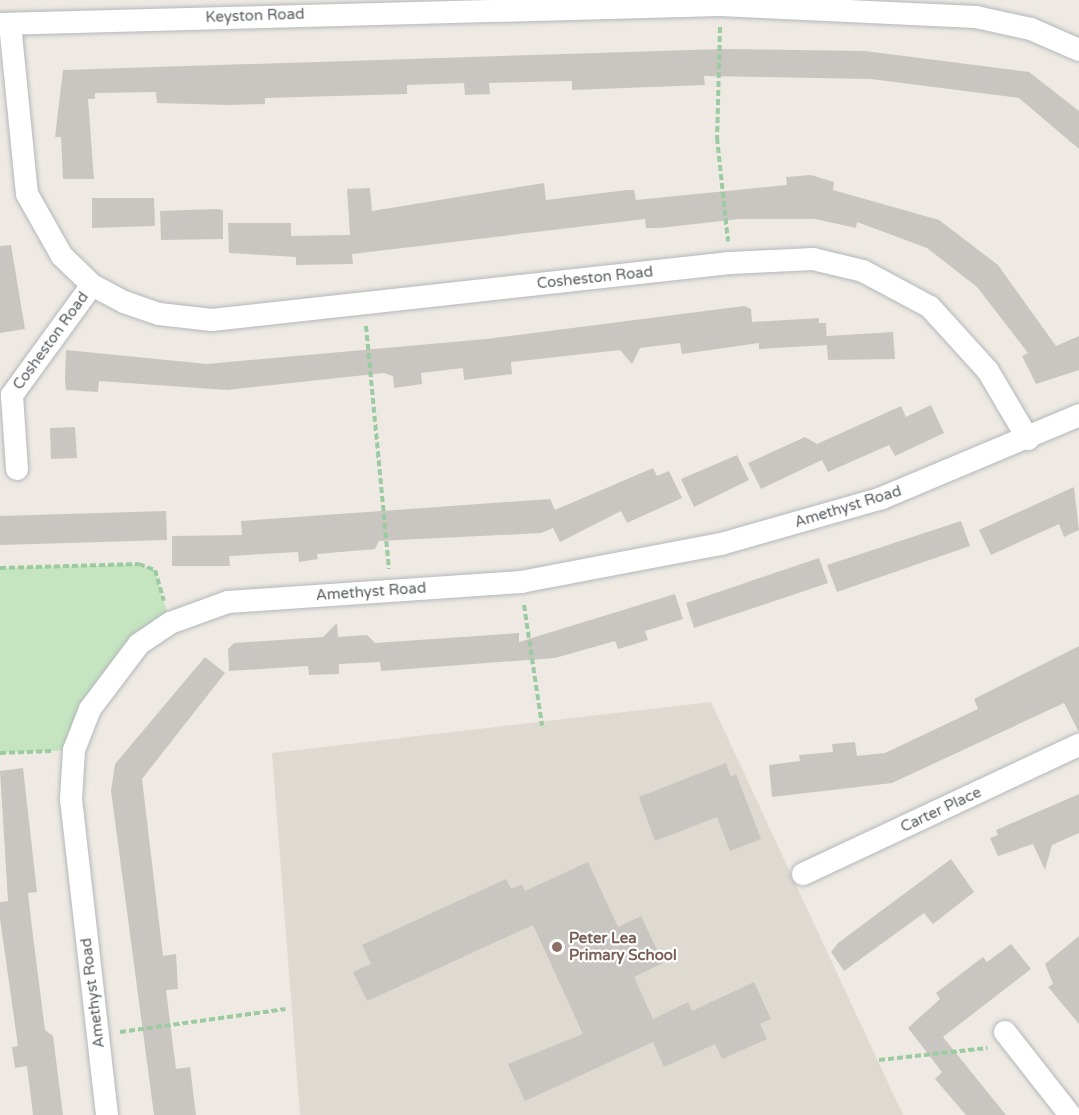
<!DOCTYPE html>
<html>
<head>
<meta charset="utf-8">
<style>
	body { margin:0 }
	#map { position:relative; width:1079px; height:1115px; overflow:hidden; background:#eeeae3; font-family:"Varela Round",sans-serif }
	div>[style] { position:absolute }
	.education>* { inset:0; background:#ded9d1 }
	.green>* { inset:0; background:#c5e5c0 }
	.building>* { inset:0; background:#c9c5c0 }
	.path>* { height:4px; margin-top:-2px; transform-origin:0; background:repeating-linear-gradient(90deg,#9ccba2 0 6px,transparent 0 9px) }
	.roads { filter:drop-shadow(0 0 2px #b4b7ba) drop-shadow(0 0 2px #b4b7ba) }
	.minor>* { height:22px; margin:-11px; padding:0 11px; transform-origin:11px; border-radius:11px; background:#fff }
	.dots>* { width:16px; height:16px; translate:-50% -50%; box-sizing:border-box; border:3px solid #fff; border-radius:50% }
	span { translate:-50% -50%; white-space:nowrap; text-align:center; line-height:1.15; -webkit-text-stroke:4.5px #fff; paint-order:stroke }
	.street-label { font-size:15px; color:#5b6064 }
	.education-label { font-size:15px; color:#785e54; font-weight:700 }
	.left { translate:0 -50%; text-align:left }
</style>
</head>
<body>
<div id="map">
	<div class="education">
		<div style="clip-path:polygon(711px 702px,903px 1115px,300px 1115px,272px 753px)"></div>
	</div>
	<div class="green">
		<div style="clip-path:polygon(139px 564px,155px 570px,170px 623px,139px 644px,74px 750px,0 753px,0 568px)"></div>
	</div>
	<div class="building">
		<div style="clip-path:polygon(722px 49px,865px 51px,1029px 72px,1079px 111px,1079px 149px,1019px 98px,871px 79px,761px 77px,704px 76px,705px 85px,572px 90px,572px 81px,489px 83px,490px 94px,465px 95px,464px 83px,407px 85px,407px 94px,265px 98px,265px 104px,228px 105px,157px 103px,156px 92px,95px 93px,95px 99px,88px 99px,94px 179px,63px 179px,61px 137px,55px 137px,63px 70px)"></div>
		<div style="clip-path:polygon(811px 175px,834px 182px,833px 190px,939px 220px,998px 265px,1056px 346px,1079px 336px,1079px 370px,1036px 384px,1022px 356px,1028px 353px,977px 287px,927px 248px,857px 222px,856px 228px,815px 219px,739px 219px,660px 228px,646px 228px,645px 219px,352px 254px,353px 264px,296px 265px,296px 257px,229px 253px,228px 223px,291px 223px,291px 236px,350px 235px,347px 189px,370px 188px,372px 211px,544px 183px,546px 200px,627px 190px,634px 190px,636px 200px,787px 185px,786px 177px)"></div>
		<div style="clip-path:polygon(92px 198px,154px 198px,155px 226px,92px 228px)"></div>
		<div style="clip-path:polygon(216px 209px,223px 210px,223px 239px,161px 240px,160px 211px)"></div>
		<div style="clip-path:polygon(11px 245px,25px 329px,0 333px,0 246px)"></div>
		<div style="clip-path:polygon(744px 306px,751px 309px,752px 322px,819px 318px,819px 323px,826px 323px,827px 345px,759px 349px,759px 343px,682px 354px,680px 343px,640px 348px,632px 364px,620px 350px,511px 362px,512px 374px,464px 380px,463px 368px,421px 373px,422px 384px,394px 388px,393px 376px,384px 373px,227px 390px,99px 381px,98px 392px,66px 390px,65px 379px,66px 350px,207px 364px,486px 339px)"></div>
		<div style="clip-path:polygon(893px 332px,895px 359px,828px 360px,826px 336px)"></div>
		<div style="clip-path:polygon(901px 406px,906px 417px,931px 405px,944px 433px,895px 456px,889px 445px,828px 472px,822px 460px,761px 489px,748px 463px,805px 437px,817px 444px)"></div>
		<div style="clip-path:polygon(75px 427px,77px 458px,51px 459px,50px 428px)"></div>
		<div style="clip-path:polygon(737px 455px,749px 480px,694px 507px,681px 479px)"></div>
		<div style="clip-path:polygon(653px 468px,657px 476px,669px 471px,682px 498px,627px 523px,621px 511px,560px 542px,553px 528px,541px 533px,379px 541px,375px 549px,317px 554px,318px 559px,299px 562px,298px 552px,229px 556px,230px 566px,172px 566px,172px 536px,242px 535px,241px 521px,550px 499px,555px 510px)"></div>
		<div style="clip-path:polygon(1074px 487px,1079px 530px,1064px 537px,1059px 524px,991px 555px,979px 530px)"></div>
		<div style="clip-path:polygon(166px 511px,167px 540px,0 545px,0 516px)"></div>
		<div style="clip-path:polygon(961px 521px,970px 546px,837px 592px,827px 565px)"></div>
		<div style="clip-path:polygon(819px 558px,828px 583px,694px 628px,686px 603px)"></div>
		<div style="clip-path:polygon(675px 594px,683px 619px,645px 631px,648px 640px,618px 649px,615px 641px,555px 658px,381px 671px,380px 662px,339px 664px,339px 674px,309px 675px,308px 666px,229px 671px,228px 649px,234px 643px,323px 637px,337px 623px,338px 637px,367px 635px,375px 643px,519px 633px,519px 642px)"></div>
		<div style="clip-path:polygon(1079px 646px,1079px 732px,1064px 703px,892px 783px,772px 797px,769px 765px,800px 761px,799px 755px,833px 752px,832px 744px,855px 742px,857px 756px,885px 753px,978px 709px,974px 699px)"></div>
		<div style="clip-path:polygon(205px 657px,225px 673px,142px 779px,163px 956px,176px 954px,178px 989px,166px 990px,176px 1069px,190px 1067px,196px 1115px,154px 1115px,111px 791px,115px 764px)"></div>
		<div style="clip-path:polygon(726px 763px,731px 777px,736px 774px,761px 839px,730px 851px,717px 817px,655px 841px,639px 797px)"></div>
		<div style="clip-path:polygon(23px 768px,37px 892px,28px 893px,32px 928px,45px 1030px,53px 1036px,63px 1115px,33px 1115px,27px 1066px,15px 1068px,12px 1047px,18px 1046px,0 919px,0 902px,8px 901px,0 771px)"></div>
		<div style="clip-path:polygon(1079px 794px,1079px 833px,1052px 845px,1045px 870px,1033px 844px,998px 856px,990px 838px,998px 835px,996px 830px)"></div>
		<div style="clip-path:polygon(951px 859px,974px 892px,933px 924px,924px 913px,844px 971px,831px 952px,838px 943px)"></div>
		<div style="clip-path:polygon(588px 862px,618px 927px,641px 916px,663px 963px,634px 977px,653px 1019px,688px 1002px,692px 1011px,754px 982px,771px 1019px,760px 1024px,767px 1039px,722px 1059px,715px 1044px,664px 1067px,653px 1042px,525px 1101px,508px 1064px,583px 1034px,533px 925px,367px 1001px,353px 972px,371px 964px,362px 945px,506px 879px,511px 889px,522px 884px,525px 891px)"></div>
		<div style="clip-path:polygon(1079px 936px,1079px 1024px,1048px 987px,1053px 984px,1045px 964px)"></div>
		<div style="clip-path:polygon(1011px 944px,1031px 969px,943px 1037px,1006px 1115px,966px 1115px,935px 1079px,942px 1072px,908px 1028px,940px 999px,936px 993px,983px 957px,987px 962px)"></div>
	</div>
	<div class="path">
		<div style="left:720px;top:27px;width:111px;rotate:91.5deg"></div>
		<div style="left:717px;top:138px;width:104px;rotate:83.9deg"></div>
		<div style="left:366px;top:326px;width:244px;rotate:84.6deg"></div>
		<div style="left:0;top:568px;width:139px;rotate:-1.6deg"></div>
		<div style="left:139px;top:564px;width:17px;rotate:21deg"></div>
		<div style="left:155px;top:570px;width:32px;rotate:74deg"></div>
		<div style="left:524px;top:605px;width:122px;rotate:81.5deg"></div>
		<div style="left:0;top:753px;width:52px;rotate:-2.2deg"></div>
		<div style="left:120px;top:1032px;width:167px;rotate:-7.9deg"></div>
		<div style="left:879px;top:1060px;width:109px;rotate:-6.3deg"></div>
	</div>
	<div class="roads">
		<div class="minor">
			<div style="left:0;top:24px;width:720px;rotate:-1.51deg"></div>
			<div style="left:720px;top:5px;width:256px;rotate:2.7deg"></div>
			<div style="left:976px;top:17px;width:56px;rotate:12.3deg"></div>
			<div style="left:1031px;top:29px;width:52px;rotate:23.6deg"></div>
			<div style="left:10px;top:24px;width:171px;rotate:84.3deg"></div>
			<div style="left:27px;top:194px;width:71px;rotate:60.6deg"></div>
			<div style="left:62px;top:256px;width:42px;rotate:44deg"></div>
			<div style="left:92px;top:285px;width:36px;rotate:28deg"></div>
			<div style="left:124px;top:302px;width:37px;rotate:19deg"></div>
			<div style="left:159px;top:314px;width:53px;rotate:6.5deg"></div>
			<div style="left:212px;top:320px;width:521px;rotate:-6.28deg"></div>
			<div style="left:730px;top:263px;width:83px;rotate:-2.8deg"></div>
			<div style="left:813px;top:259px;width:51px;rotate:13.5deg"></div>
			<div style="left:863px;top:271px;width:76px;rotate:28.2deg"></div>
			<div style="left:930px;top:307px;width:86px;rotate:47.8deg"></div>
			<div style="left:988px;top:371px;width:79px;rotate:59.5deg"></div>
			<div style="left:17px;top:469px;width:74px;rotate:-93.9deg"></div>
			<div style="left:12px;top:395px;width:136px;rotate:-54deg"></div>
			<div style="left:803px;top:874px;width:305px;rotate:-25.1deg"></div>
			<div style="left:1005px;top:1032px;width:105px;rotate:51.9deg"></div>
			<div style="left:107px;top:1115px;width:318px;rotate:-96.5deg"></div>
			<div style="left:71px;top:799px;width:49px;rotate:-86.5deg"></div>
			<div style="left:74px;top:750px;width:44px;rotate:-68.7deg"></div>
			<div style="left:90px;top:709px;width:81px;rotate:-53deg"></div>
			<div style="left:139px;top:644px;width:37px;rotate:-34deg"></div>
			<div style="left:170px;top:623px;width:62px;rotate:-19.9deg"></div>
			<div style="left:228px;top:602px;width:294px;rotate:-3.9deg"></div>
			<div style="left:521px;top:582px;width:204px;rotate:-10.8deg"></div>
			<div style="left:721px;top:544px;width:167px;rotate:-15.9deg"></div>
			<div style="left:882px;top:498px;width:214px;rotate:-22.8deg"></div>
		</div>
	</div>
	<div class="dots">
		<div style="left:557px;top:947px;background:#8d6e63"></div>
	</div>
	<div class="street-label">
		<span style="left:255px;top:16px;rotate:-2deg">Keyston Road</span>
		<span style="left:595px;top:278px;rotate:-6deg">Cosheston Road</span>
		<span style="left:51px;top:341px;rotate:-54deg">Cosheston Road</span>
		<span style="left:848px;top:507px;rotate:-17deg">Amethyst Road</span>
		<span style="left:371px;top:592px;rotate:-4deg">Amethyst Road</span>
		<span style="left:941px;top:810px;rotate:-25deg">Carter Place</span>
		<span style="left:93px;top:993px;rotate:-97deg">Amethyst Road</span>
	</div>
	<div class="education-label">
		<span class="left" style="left:569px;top:947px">Peter Lea<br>Primary School</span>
	</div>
</div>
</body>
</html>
